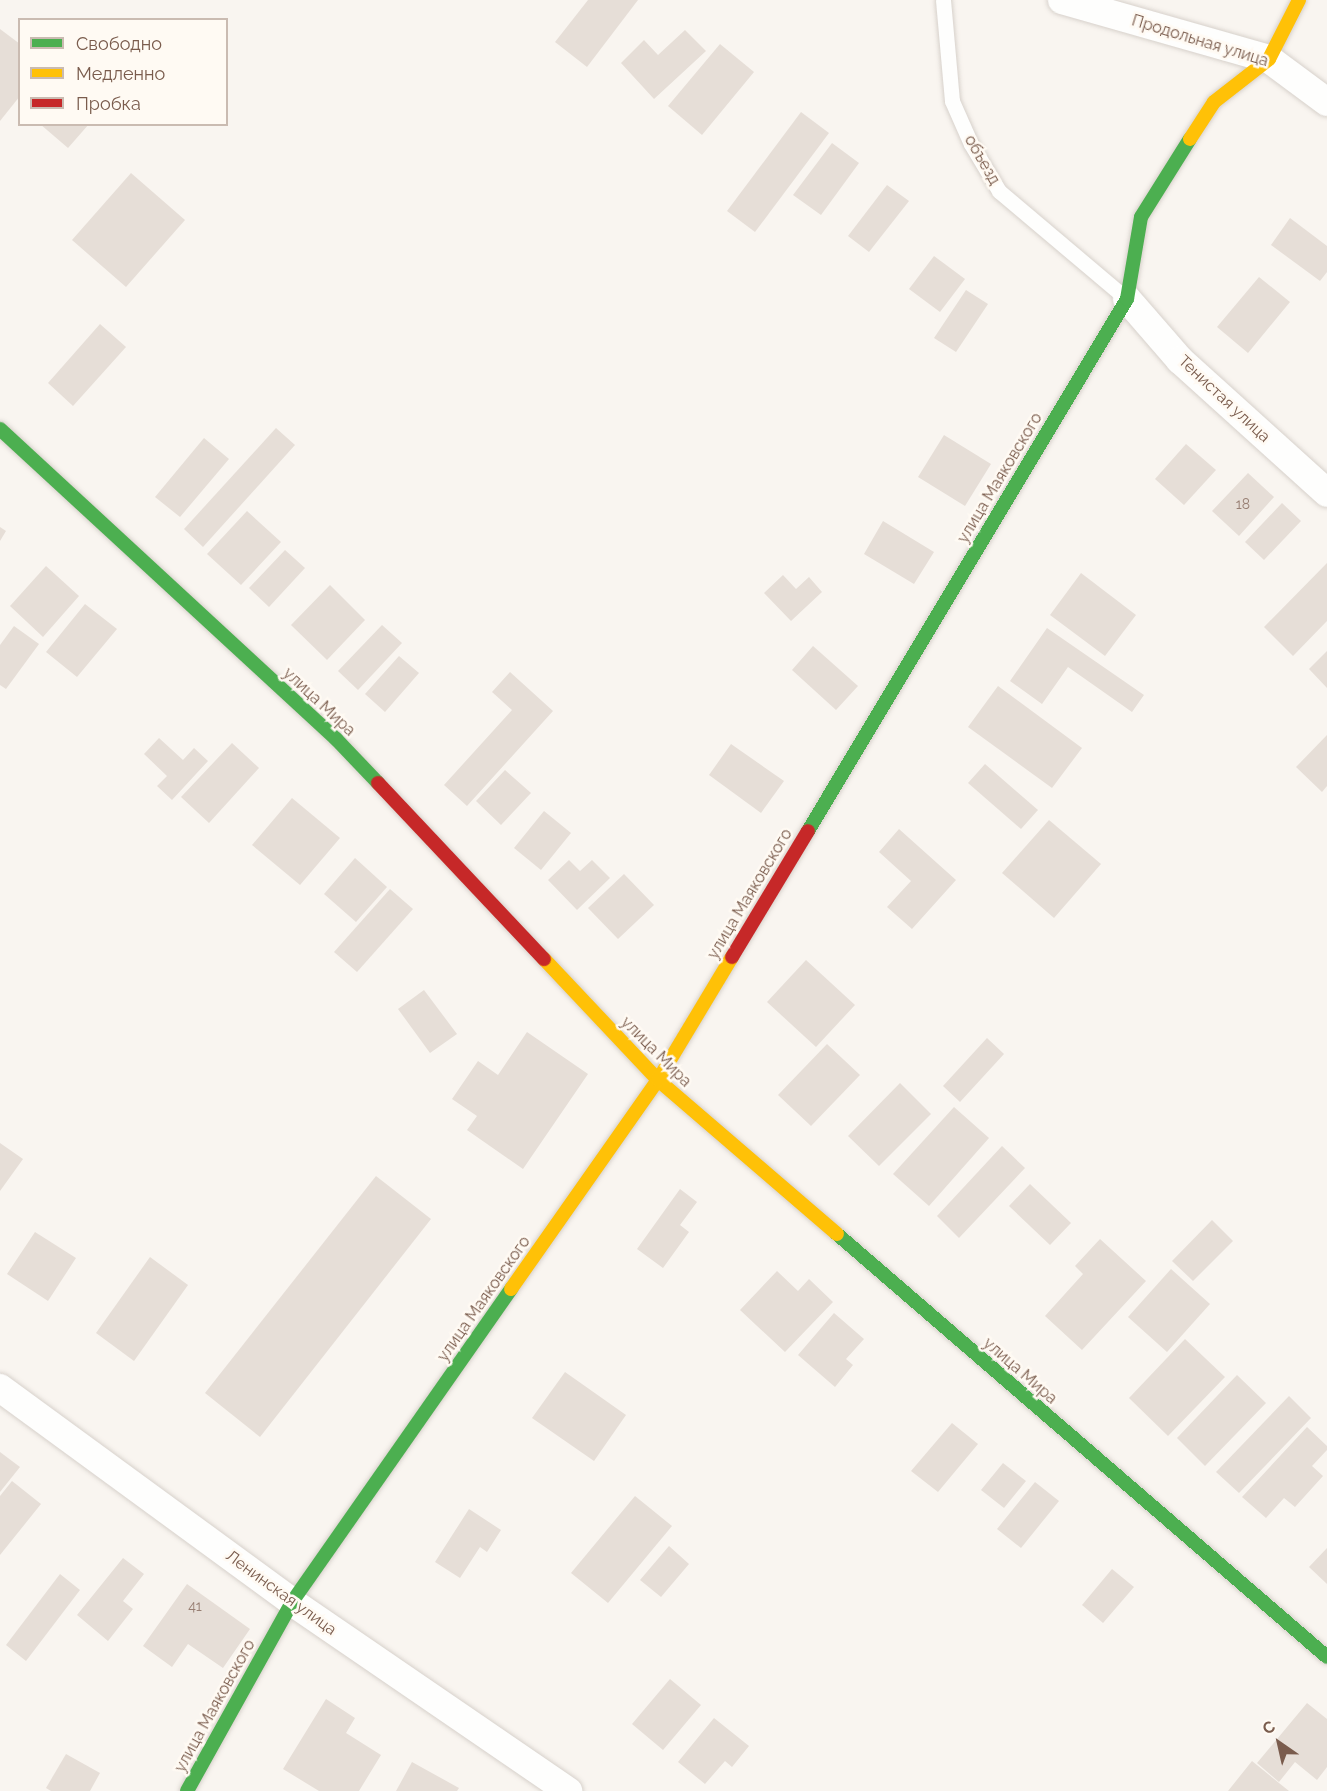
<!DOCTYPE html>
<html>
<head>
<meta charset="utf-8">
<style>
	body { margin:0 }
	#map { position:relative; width:1327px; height:1791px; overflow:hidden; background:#f9f5f0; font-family:Raleway,sans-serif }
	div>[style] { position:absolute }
	.building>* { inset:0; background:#e6ded7 }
	.roads { filter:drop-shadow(0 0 2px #d7d1cb) drop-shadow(0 0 2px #d7d1cb) }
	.lane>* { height:15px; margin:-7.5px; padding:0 7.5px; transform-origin:7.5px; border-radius:7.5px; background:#fefefd }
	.street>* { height:28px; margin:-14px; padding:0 14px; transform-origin:14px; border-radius:14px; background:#fefefd }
	.fast>* { height:14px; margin:-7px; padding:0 7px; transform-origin:7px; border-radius:7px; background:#4caf50 }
	.slow>* { height:14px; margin:-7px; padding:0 7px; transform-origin:7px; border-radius:7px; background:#ffc107 }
	.jam>* { height:14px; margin:-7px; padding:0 7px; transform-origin:7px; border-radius:7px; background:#c62828 }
	span { translate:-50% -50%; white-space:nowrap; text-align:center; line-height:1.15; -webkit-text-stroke:5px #fffaf3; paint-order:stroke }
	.number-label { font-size:14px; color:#977e72 }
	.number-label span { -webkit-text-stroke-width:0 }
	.street-label { font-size:16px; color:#7a5c4d }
	.legend { position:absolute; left:18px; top:18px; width:210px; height:108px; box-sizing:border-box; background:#fffaf3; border:2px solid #cabbb1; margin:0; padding:8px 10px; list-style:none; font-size:18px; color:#7a5c4d }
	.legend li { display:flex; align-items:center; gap:12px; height:30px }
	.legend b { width:30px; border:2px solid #cabbb1 }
	.north { position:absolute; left:1249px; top:1713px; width:60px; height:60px; -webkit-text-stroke:4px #fffaf3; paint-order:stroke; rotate:326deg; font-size:16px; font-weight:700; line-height:24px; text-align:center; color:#7a5c4d }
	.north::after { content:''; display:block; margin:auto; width:21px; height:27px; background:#7a5c4d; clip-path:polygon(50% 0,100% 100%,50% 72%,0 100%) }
</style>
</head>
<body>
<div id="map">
	<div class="building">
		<div style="clip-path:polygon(588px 0,638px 0,587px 67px,555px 42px)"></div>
		<div style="clip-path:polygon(0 29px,20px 44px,20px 96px,0 121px)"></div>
		<div style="clip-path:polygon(685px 30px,706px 51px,654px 99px,621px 63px,644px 40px,658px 55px)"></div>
		<div style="clip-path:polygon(720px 44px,754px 72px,702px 135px,668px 106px)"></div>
		<div style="clip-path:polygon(801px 112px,829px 133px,755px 232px,727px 211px)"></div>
		<div style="clip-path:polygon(40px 124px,89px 124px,68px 148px)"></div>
		<div style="clip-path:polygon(832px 143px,859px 163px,821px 215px,793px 195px)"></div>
		<div style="clip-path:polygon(131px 173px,185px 220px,126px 287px,72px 240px)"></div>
		<div style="clip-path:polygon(887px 185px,909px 201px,869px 252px,848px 236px)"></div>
		<div style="clip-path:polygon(1290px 218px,1327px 246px,1327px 272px,1320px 281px,1271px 245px)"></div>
		<div style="clip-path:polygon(934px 256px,965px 279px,940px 312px,909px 289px)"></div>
		<div style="clip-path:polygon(1259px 277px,1290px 302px,1248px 353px,1217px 327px)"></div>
		<div style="clip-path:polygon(966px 290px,988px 304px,956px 352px,934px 338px)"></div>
		<div style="clip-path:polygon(100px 324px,126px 347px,73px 406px,48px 383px)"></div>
		<div style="clip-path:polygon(276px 428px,295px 445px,203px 547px,184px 529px)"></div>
		<div style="clip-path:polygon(944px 435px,991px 464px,965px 506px,918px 477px)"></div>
		<div style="clip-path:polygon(204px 438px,229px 459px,180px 517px,155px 497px)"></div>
		<div style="clip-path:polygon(1186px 444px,1216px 470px,1184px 505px,1155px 479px)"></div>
		<div style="clip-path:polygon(1248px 473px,1274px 497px,1239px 536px,1212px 511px)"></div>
		<div style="clip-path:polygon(1282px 503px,1301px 521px,1264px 560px,1245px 542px)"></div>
		<div style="clip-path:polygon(247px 511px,281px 542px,241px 585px,207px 554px)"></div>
		<div style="clip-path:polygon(883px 521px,934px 552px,914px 584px,864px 554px)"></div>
		<div style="clip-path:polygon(0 527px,6px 531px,0 541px)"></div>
		<div style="clip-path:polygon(285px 550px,305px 568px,269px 607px,249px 588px)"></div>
		<div style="clip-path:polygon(1327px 563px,1327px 621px,1293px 656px,1264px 627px)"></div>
		<div style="clip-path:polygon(46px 566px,79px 596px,43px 637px,10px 606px)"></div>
		<div style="clip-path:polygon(1081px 573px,1136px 615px,1105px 656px,1050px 615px)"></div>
		<div style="clip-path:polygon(783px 575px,796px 589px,809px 577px,822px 592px,791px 621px,764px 593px)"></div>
		<div style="clip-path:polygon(330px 585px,365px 620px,327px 660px,291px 625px)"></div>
		<div style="clip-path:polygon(85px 604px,117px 629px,77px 677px,46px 652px)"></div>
		<div style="clip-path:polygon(382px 625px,402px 643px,358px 690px,338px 671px)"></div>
		<div style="clip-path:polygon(14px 626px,39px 644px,6px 689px,0 685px,0 645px)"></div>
		<div style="clip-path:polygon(1047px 628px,1144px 695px,1132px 712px,1068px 667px,1042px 704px,1010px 681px)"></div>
		<div style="clip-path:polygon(813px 646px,858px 686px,836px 710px,792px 670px)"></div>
		<div style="clip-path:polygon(1327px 651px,1327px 688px,1309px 669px)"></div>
		<div style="clip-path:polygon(399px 656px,419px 673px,385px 712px,365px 694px)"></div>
		<div style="clip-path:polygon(510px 672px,553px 711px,467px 806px,444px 785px,512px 710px,492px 692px)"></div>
		<div style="clip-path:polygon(998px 686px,1082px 748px,1052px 788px,968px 727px)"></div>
		<div style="clip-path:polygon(1327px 735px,1327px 786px,1322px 792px,1296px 767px)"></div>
		<div style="clip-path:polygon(159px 738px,183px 760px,194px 748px,208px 761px,172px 800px,157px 786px,167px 776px,144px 754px)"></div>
		<div style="clip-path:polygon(232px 743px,259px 768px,209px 823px,181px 797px)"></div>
		<div style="clip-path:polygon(731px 744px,784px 781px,761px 813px,709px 775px)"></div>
		<div style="clip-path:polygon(985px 764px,1038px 810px,1021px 829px,968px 783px)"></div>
		<div style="clip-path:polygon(505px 770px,531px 793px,501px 825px,476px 801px)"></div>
		<div style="clip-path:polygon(292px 798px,340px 838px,300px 885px,252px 845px)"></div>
		<div style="clip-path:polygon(544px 811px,571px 833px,541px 870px,514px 848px)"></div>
		<div style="clip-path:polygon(1049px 820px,1101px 864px,1054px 918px,1002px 873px)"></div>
		<div style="clip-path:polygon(899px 829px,956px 880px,912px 929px,887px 907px,911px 881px,879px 852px)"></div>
		<div style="clip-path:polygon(355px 858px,387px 887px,356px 922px,324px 894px)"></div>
		<div style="clip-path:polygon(569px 860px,580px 871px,592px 860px,610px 878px,577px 910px,548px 880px)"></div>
		<div style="clip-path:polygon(624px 874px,654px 905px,618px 939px,588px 908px)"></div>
		<div style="clip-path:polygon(390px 889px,413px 909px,357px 972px,334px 952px)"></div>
		<div style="clip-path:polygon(806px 960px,855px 1005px,816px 1047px,767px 1002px)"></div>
		<div style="clip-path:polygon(424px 990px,457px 1034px,430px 1053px,398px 1009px)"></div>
		<div style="clip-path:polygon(527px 1032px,588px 1074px,523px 1169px,467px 1130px,477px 1116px,452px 1099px,478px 1061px,498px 1075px)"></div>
		<div style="clip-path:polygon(987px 1038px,1004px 1054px,960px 1102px,943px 1086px)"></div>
		<div style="clip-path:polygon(827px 1044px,860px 1075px,811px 1126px,778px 1095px)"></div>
		<div style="clip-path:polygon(900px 1083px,931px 1114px,879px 1166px,848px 1136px)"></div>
		<div style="clip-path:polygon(954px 1107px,989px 1138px,929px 1206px,893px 1174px)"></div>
		<div style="clip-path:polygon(0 1143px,23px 1159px,0 1191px)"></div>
		<div style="clip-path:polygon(1002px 1146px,1025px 1168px,959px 1238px,937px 1216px)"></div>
		<div style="clip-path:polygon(376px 1176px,431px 1219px,260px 1437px,205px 1393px)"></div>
		<div style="clip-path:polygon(1030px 1184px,1071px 1223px,1050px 1245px,1009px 1206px)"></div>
		<div style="clip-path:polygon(680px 1189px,697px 1202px,680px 1225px,689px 1232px,663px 1268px,637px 1249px)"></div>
		<div style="clip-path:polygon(1212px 1220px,1233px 1241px,1193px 1281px,1172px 1261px)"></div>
		<div style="clip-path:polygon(35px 1232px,76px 1258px,48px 1301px,7px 1274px)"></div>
		<div style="clip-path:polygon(1100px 1239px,1146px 1281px,1082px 1350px,1045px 1316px,1083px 1274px,1075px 1266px)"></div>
		<div style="clip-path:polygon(150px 1257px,188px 1285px,134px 1361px,96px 1333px)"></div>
		<div style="clip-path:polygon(1171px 1269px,1210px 1304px,1167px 1352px,1128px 1317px)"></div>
		<div style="clip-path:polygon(777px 1271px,798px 1291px,809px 1279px,833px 1302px,785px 1352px,740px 1310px)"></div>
		<div style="clip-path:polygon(834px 1313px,864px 1339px,846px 1359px,853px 1365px,835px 1387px,798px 1355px)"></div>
		<div style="clip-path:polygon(1185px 1339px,1225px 1377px,1168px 1436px,1129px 1398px)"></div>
		<div style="clip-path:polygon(565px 1372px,626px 1415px,594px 1461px,532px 1418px)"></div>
		<div style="clip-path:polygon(1237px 1375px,1266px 1403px,1205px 1466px,1177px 1438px)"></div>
		<div style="clip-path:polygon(1289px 1396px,1311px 1418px,1239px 1493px,1216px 1472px)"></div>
		<div style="clip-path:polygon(952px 1423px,978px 1444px,938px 1492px,911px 1471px)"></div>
		<div style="clip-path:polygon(1307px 1427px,1327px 1446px,1327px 1450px,1312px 1466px,1323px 1476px,1295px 1507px,1284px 1498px,1266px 1518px,1242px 1497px)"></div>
		<div style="clip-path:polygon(0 1452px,20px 1467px,0 1492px)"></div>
		<div style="clip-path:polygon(1003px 1463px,1026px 1481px,1004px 1508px,981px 1490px)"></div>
		<div style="clip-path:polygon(12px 1481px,41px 1504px,0 1555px,0 1496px)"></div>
		<div style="clip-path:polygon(1035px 1482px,1059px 1501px,1021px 1548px,997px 1529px)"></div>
		<div style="clip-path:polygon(635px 1496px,672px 1526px,608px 1603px,571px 1573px)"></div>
		<div style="clip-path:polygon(469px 1509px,501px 1530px,487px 1552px,480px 1547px,460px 1578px,435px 1562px)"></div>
		<div style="clip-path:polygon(669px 1546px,689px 1564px,661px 1597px,640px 1580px)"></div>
		<div style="clip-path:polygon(1327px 1548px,1327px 1584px,1309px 1567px)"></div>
		<div style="clip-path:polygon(123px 1558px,144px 1574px,123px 1601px,133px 1609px,108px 1641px,77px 1615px)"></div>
		<div style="clip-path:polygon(1112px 1569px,1134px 1587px,1103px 1623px,1082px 1605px)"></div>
		<div style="clip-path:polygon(60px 1574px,80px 1590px,26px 1661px,6px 1645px)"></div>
		<div style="clip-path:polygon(187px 1584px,250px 1629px,223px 1668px,188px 1644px,172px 1667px,143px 1646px)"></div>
		<div style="clip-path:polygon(670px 1679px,701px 1705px,663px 1750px,632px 1724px)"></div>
		<div style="clip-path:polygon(326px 1699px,355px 1718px,346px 1733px,381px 1755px,359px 1791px,319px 1791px,283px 1769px)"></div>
		<div style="clip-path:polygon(1307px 1703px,1327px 1719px,1327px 1767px,1317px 1780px,1295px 1762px,1279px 1782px,1257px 1763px)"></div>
		<div style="clip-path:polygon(714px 1718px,749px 1746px,732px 1767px,725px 1761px,705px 1784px,678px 1762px)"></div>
		<div style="clip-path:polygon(66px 1754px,100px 1773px,90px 1791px,51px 1791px,46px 1788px)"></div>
		<div style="clip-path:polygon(1252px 1761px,1279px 1783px,1289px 1791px,1228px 1791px)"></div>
		<div style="clip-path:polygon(412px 1762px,459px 1788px,457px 1791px,396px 1791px)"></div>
	</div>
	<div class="roads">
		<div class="lane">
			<div style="left:943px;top:0;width:101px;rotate:84.9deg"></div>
			<div style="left:952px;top:101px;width:47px;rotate:66.2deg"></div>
			<div style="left:971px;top:144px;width:55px;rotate:59.2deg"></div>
			<div style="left:999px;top:191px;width:167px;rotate:40.2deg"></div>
		</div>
		<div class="street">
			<div style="left:1062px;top:0;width:215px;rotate:15.9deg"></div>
			<div style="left:1269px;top:59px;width:72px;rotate:36.6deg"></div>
			<div style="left:1127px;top:299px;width:81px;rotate:49deg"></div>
			<div style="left:1180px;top:360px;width:198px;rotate:42.1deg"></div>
			<div style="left:0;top:1388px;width:362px;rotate:36.2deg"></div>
			<div style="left:292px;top:1602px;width:335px;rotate:34.4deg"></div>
		</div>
		<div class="fast">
			<div style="left:0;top:429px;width:457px;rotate:42.7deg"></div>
			<div style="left:336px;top:739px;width:61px;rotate:46.3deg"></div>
			<div style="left:808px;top:831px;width:620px;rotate:-59.05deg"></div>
			<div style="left:1127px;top:299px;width:83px;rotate:-80.3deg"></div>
			<div style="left:1141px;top:217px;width:92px;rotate:-57.9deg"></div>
			<div style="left:837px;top:1234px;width:647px;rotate:40.8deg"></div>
			<div style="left:187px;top:1791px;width:216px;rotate:-60.9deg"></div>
			<div style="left:292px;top:1602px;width:382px;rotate:-55deg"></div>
		</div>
		<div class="slow">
			<div style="left:1190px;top:139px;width:44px;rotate:-57deg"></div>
			<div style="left:1214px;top:102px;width:70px;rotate:-38deg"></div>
			<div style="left:1269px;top:59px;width:66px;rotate:-63deg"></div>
			<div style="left:544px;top:959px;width:166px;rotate:46.7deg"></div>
			<div style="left:658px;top:1080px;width:236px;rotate:40.7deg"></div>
			<div style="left:511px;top:1289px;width:256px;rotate:-54.9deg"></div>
			<div style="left:658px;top:1080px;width:144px;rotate:-59deg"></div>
		</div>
		<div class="jam">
			<div style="left:378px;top:783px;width:242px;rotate:46.7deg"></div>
			<div style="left:732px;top:957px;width:147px;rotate:-58.9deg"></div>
		</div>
	</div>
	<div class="number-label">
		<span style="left:1243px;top:504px">18</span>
		<span style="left:195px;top:1606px">41</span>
	</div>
	<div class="street-label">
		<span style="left:1200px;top:41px;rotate:17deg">Продольная улица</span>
		<span style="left:982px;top:160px;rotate:60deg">объезд</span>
		<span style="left:1224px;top:399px;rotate:43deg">Тенистая улица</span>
		<span style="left:1000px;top:478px;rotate:-59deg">улица Маяковского</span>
		<span style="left:319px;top:702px;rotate:43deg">улица Мира</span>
		<span style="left:750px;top:894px;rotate:-59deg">улица Маяковского</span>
		<span style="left:656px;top:1052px;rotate:45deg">улица Мира</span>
		<span style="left:484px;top:1299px;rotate:-55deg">улица Маяковского</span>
		<span style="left:1020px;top:1371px;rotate:41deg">улица Мира</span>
		<span style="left:281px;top:1593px;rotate:36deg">Ленинская улица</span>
		<span style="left:215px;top:1706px;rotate:-61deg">улица Маяковского</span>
	</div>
	<ul class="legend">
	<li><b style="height:8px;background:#4caf50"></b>Свободно</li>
	<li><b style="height:8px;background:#ffc107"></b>Медленно</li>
	<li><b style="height:8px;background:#c62828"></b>Пробка</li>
	</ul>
	<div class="north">С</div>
</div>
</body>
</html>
